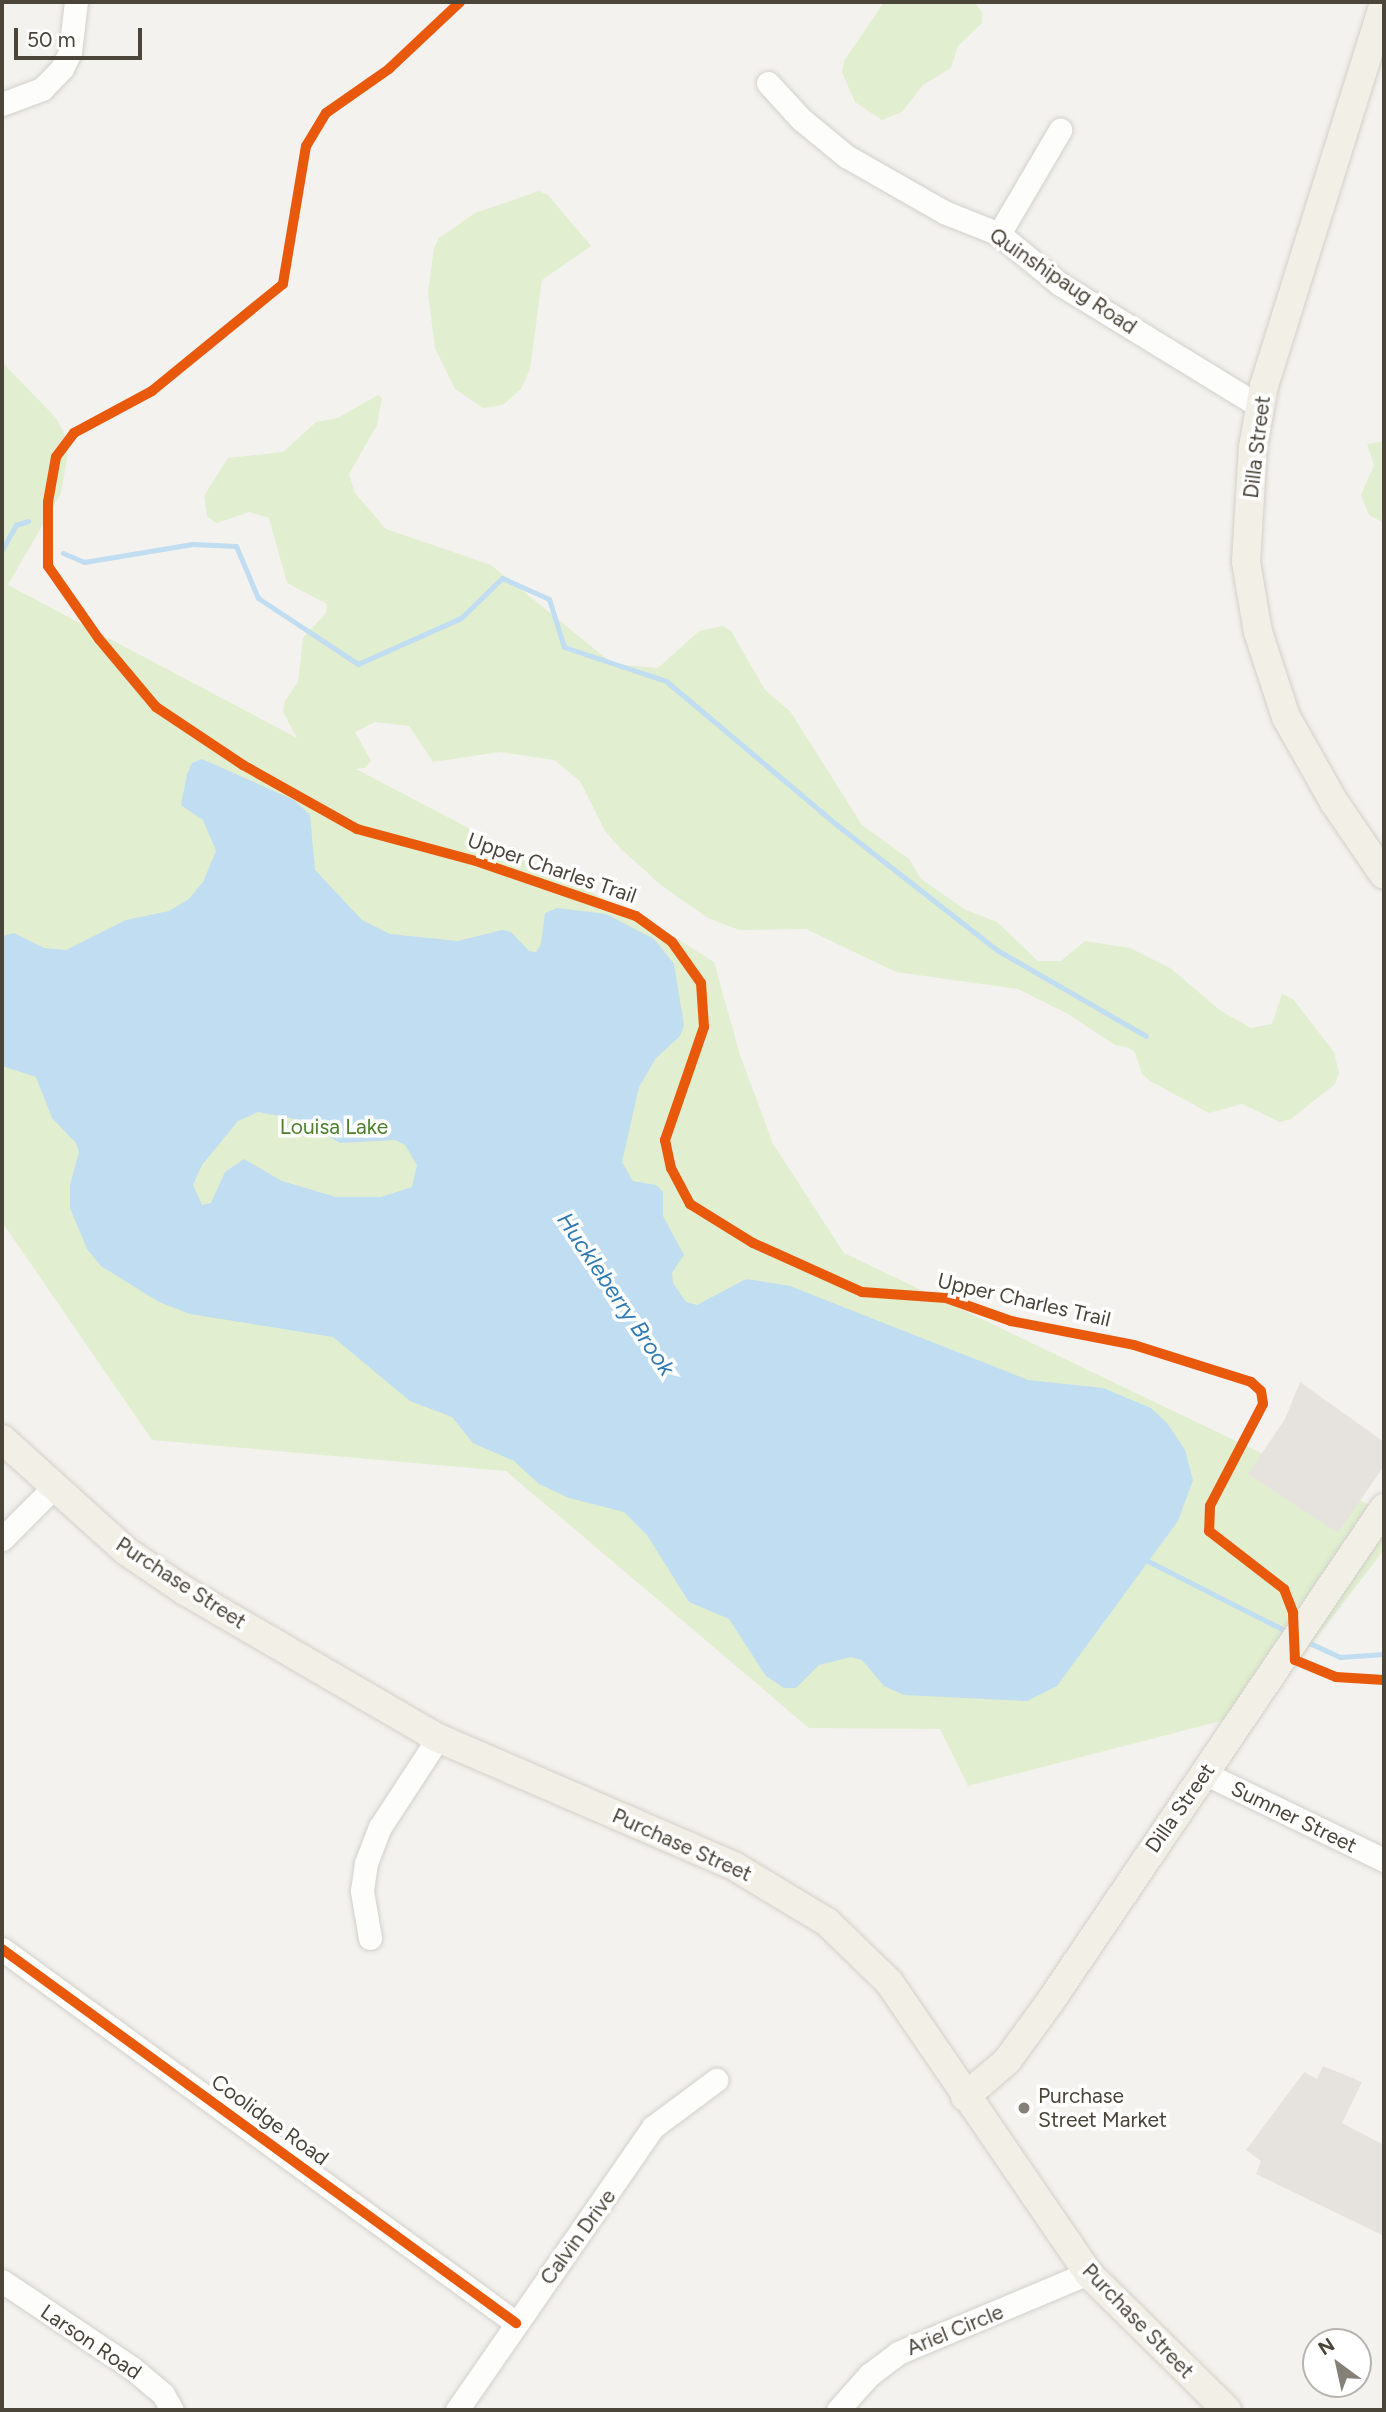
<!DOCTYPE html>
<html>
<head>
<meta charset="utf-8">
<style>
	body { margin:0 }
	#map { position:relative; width:1386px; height:2412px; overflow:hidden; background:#f4f2ee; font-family:Figtree,sans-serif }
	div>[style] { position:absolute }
	.green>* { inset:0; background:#e1eecf }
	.parking>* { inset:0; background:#e6e3df }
	.water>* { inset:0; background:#c0ddf1 }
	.stream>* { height:5px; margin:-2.5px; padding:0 2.5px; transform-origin:2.5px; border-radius:2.5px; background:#c0ddf1 }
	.roads { filter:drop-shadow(0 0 2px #d2d0cb) drop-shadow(0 0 2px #d2d0cb) }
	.minor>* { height:23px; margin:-11.5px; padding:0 11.5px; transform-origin:11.5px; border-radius:11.5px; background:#fdfdfc }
	.major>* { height:28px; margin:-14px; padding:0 14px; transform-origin:14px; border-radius:14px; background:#f2efe6 }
	.cycleway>* { height:10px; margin:-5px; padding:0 5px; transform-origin:5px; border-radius:5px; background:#e8590c }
	.dots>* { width:19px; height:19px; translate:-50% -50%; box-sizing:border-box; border:4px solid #fff; border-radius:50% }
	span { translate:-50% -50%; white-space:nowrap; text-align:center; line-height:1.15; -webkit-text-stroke:7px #fff; paint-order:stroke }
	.street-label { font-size:21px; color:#4b4439 }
	.park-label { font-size:21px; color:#4a7f2a }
	.poi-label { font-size:21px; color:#4b4439 }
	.left { translate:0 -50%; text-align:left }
	.water-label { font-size:23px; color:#2e7ab2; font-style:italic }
	.frame { position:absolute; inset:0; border:4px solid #4b4439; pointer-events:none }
	.north { position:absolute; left:1302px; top:2328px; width:70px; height:70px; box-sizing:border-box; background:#fff; border:2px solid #b7b4b0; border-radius:50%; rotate:327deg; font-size:19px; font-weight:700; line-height:28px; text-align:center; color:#4b4439 }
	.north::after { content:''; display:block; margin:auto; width:24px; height:32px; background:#868178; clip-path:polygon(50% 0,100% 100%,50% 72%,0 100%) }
	.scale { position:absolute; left:14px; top:28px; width:128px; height:32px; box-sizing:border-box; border:4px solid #4b4439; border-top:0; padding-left:9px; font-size:21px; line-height:24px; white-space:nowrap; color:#4b4439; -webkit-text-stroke:5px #fff; paint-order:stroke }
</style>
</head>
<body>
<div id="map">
	<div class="green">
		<div style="clip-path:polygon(884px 2px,974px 2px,982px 12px,982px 23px,958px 46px,951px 68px,923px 85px,902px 112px,882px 120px,855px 102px,842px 72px,844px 61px)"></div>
		<div style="clip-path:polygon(539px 191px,548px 195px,591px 246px,542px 280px,530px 369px,521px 389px,503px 405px,483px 408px,455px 389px,435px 348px,428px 293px,434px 248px,439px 238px,475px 213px)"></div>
		<div style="clip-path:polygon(2px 362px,56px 418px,66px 437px,67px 459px,61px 493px,8px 585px,297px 738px,283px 712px,285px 701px,298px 682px,303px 638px,326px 613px,327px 604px,287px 583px,269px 518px,249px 512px,217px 523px,207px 517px,204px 496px,228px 458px,283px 452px,316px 422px,338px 418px,378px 395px,382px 398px,377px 425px,349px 474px,355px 493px,386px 529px,491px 565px,613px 664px,658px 668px,699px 631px,723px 626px,731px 631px,765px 690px,790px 711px,862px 825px,909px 859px,921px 879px,966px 910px,997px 922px,1038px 961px,1061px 961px,1085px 941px,1130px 948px,1170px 968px,1221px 1011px,1251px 1028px,1272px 1024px,1282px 994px,1293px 999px,1334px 1052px,1339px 1073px,1335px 1084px,1291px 1119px,1280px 1122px,1242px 1104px,1209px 1113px,1150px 1081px,1142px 1074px,1135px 1052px,1127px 1047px,1115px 1045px,1068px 1014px,1018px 989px,896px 972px,806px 929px,739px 930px,708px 918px,662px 886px,620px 848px,605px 831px,580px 781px,554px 760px,500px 752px,433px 762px,409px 726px,375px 722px,355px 732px,371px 761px,365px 768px,356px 769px,663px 930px,714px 962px,740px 1055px,773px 1144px,844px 1253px,1384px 1512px,1384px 1550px,1260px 1711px,968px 1786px,940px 1729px,809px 1728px,506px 1471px,152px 1440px,2px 1222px)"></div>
		<div style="clip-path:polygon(1384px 441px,1384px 523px,1369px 515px,1361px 495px,1374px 465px,1367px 444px)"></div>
	</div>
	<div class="parking">
		<div style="clip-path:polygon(1300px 1382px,1384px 1442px,1384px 1466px,1338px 1533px,1248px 1474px,1285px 1419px)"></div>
		<div style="clip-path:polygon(1323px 2066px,1362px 2082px,1342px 2123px,1384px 2145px,1384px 2236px,1256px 2174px,1261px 2161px,1246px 2150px,1304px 2072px,1317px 2079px)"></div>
	</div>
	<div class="water">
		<div style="clip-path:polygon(evenodd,202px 759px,294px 800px,310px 815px,315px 870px,362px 920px,390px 934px,458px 941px,502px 930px,511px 932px,529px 951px,536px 952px,541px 944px,545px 913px,557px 908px,606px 914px,654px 939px,674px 964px,684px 1025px,680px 1036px,656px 1058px,639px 1087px,622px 1162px,633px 1181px,656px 1185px,663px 1192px,663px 1216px,684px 1255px,672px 1273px,673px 1283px,686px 1302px,697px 1305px,746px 1279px,790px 1286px,1028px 1380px,1103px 1388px,1151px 1408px,1167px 1423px,1185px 1450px,1193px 1480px,1178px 1521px,1057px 1686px,1027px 1701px,904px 1695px,884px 1686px,862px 1660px,851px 1657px,819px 1665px,796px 1688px,784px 1688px,766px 1676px,729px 1619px,689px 1602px,647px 1535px,624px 1512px,569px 1498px,539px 1484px,514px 1461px,473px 1443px,452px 1417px,410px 1401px,333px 1337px,190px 1314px,159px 1302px,101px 1266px,87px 1249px,70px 1208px,70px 1185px,79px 1152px,76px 1143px,52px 1118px,36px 1077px,2px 1066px,2px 936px,14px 933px,44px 948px,66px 950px,126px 920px,169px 911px,189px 899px,203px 882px,216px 851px,203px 820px,181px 805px,187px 774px,192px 763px,202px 759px,258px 1112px,300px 1120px,340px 1143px,395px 1140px,405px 1145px,417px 1165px,412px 1187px,381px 1197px,336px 1197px,282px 1181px,244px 1159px,225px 1172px,211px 1203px,202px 1205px,193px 1185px,202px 1165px,238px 1121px,258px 1112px)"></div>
	</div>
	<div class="stream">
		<div style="left:2px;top:550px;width:29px;rotate:-61deg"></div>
		<div style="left:16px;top:525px;width:13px;rotate:-18deg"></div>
		<div style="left:63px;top:553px;width:23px;rotate:23deg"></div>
		<div style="left:84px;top:562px;width:110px;rotate:-9.4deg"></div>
		<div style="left:193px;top:544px;width:43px;rotate:2.7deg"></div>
		<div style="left:236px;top:546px;width:56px;rotate:67.1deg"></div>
		<div style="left:258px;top:598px;width:120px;rotate:33.4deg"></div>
		<div style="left:358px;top:664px;width:113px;rotate:-24.1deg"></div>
		<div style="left:461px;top:618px;width:57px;rotate:-44.3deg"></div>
		<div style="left:502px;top:578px;width:51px;rotate:24.1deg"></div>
		<div style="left:549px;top:599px;width:50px;rotate:72.6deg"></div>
		<div style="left:564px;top:647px;width:108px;rotate:18.4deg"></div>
		<div style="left:666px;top:681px;width:224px;rotate:40.1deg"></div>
		<div style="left:837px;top:825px;width:203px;rotate:38deg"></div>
		<div style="left:997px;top:950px;width:172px;rotate:30deg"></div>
		<div style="left:1144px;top:1559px;width:161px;rotate:26.9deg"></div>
		<div style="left:1303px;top:1640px;width:41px;rotate:24.7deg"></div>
		<div style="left:1340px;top:1657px;width:44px;rotate:-3.9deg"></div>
	</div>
	<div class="roads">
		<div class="minor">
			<div style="left:768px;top:83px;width:49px;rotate:47.5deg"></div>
			<div style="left:801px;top:119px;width:58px;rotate:39.4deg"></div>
			<div style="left:846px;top:156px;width:113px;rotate:29.7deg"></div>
			<div style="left:944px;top:212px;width:59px;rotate:21.8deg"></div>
			<div style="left:999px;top:234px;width:79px;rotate:39.3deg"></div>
			<div style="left:1060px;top:284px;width:233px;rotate:31.5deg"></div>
			<div style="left:2px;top:104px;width:43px;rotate:-20.6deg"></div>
			<div style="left:42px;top:89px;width:29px;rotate:-46deg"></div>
			<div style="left:62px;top:68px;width:18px;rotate:-63deg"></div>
			<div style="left:70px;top:52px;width:50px;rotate:-83.2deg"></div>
			<div style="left:999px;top:234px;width:121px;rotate:-59.6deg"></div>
			<div style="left:2px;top:1539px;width:72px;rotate:-45deg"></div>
			<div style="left:1204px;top:1773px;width:200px;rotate:25.8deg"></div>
			<div style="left:370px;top:1938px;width:48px;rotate:-99.7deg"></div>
			<div style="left:362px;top:1891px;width:28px;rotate:-82deg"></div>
			<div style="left:366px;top:1863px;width:39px;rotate:-69deg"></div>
			<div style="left:380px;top:1827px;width:106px;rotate:-56.9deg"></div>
			<div style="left:2px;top:1949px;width:636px;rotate:36.04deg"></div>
			<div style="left:2px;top:2281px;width:156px;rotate:33.8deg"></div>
			<div style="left:132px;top:2368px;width:40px;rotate:40deg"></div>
			<div style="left:163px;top:2394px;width:18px;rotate:61deg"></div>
			<div style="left:457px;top:2410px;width:344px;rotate:-55.3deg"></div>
			<div style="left:653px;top:2127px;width:79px;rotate:-36.7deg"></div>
			<div style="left:838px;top:2410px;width:47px;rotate:-48.5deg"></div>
			<div style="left:869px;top:2375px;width:36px;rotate:-37deg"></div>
			<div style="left:898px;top:2353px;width:206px;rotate:-22.8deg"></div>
		</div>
		<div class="major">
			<div style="left:1384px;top:3px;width:401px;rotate:107.4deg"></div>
			<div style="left:1264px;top:386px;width:62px;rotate:100.2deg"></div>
			<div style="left:1253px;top:447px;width:115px;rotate:93.5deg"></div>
			<div style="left:1246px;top:562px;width:71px;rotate:80.3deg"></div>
			<div style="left:1258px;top:632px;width:89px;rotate:71.8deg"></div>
			<div style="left:1286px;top:717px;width:98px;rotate:60.5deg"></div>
			<div style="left:1334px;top:802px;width:88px;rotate:55.6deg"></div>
			<div style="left:2px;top:1439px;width:167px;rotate:42.1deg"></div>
			<div style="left:126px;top:1551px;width:71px;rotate:34.1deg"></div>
			<div style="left:185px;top:1591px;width:293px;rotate:30.2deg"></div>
			<div style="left:438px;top:1738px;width:322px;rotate:23.4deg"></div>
			<div style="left:734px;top:1866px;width:109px;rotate:31.1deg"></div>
			<div style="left:827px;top:1922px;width:86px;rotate:44.1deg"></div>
			<div style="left:889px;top:1982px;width:353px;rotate:55.6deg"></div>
			<div style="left:1088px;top:2273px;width:195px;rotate:44.6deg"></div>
			<div style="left:965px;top:2097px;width:55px;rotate:-40.6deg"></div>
			<div style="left:1007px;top:2061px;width:77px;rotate:-54deg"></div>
			<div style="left:1052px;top:1999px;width:593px;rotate:-55.93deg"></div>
		</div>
	</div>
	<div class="cycleway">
		<div style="left:460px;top:2px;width:98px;rotate:136.7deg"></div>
		<div style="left:389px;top:69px;width:77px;rotate:145.1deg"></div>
		<div style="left:326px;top:113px;width:39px;rotate:121deg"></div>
		<div style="left:306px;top:146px;width:140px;rotate:99.5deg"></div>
		<div style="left:283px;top:284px;width:169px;rotate:140.8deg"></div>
		<div style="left:152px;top:391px;width:89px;rotate:151.7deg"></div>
		<div style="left:74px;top:433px;width:30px;rotate:127deg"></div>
		<div style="left:56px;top:457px;width:46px;rotate:100.1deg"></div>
		<div style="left:48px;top:502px;width:64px;rotate:90deg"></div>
		<div style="left:48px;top:566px;width:89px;rotate:55.1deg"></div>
		<div style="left:99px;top:639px;width:89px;rotate:50deg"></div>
		<div style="left:156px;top:707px;width:105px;rotate:33.7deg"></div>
		<div style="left:243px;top:765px;width:131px;rotate:29.3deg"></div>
		<div style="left:357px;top:829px;width:123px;rotate:15.1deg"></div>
		<div style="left:476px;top:861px;width:169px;rotate:19deg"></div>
		<div style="left:636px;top:916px;width:44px;rotate:35.8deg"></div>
		<div style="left:672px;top:942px;width:50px;rotate:54.7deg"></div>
		<div style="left:701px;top:983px;width:44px;rotate:86.1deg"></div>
		<div style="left:704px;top:1027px;width:120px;rotate:109deg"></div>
		<div style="left:665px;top:1140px;width:29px;rotate:78deg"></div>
		<div style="left:671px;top:1168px;width:41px;rotate:62.2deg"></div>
		<div style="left:690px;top:1204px;width:74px;rotate:31.8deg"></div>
		<div style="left:753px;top:1243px;width:120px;rotate:24.2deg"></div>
		<div style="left:862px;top:1292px;width:84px;rotate:4.1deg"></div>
		<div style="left:946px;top:1298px;width:69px;rotate:19.5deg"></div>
		<div style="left:1011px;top:1321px;width:125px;rotate:11deg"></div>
		<div style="left:1134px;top:1345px;width:123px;rotate:17.5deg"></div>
		<div style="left:1251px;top:1382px;width:13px;rotate:42deg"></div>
		<div style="left:1261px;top:1391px;width:13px;rotate:81deg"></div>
		<div style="left:1263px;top:1404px;width:115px;rotate:117.5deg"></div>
		<div style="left:1210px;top:1506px;width:25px;rotate:92deg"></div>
		<div style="left:1209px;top:1531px;width:95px;rotate:37.7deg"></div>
		<div style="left:1284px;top:1589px;width:26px;rotate:69deg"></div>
		<div style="left:1293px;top:1613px;width:47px;rotate:87.6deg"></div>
		<div style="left:1295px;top:1660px;width:44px;rotate:22.5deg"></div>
		<div style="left:1336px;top:1677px;width:48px;rotate:3.6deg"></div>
		<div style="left:2px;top:1949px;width:636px;rotate:36.04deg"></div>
	</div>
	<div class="dots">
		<div style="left:1024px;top:2108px;background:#868178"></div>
	</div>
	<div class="street-label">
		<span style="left:1063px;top:281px;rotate:34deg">Quinshipaug Road</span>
		<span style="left:1257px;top:447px;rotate:-83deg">Dilla Street</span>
		<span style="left:552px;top:868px;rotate:19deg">Upper Charles Trail</span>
		<span style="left:1024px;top:1300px;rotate:13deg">Upper Charles Trail</span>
		<span style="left:181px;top:1583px;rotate:33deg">Purchase Street</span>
		<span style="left:1180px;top:1808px;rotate:-55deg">Dilla Street</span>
		<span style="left:1294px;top:1817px;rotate:26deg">Sumner Street</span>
		<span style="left:682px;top:1845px;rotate:24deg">Purchase Street</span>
		<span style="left:270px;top:2120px;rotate:36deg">Coolidge Road</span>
		<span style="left:578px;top:2237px;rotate:-54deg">Calvin Drive</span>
		<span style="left:1138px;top:2321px;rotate:46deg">Purchase Street</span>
		<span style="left:955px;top:2330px;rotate:-22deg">Ariel Circle</span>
		<span style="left:91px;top:2342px;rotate:34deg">Larson Road</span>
	</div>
	<div class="park-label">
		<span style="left:334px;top:1127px">Louisa Lake</span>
	</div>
	<div class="poi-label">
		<span class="left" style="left:1038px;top:2108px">Purchase<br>Street Market</span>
	</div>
	<div class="water-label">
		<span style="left:616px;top:1294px;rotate:56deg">Huckleberry Brook</span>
	</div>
	<div class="frame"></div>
	<div class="north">N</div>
	<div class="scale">50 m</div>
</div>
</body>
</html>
